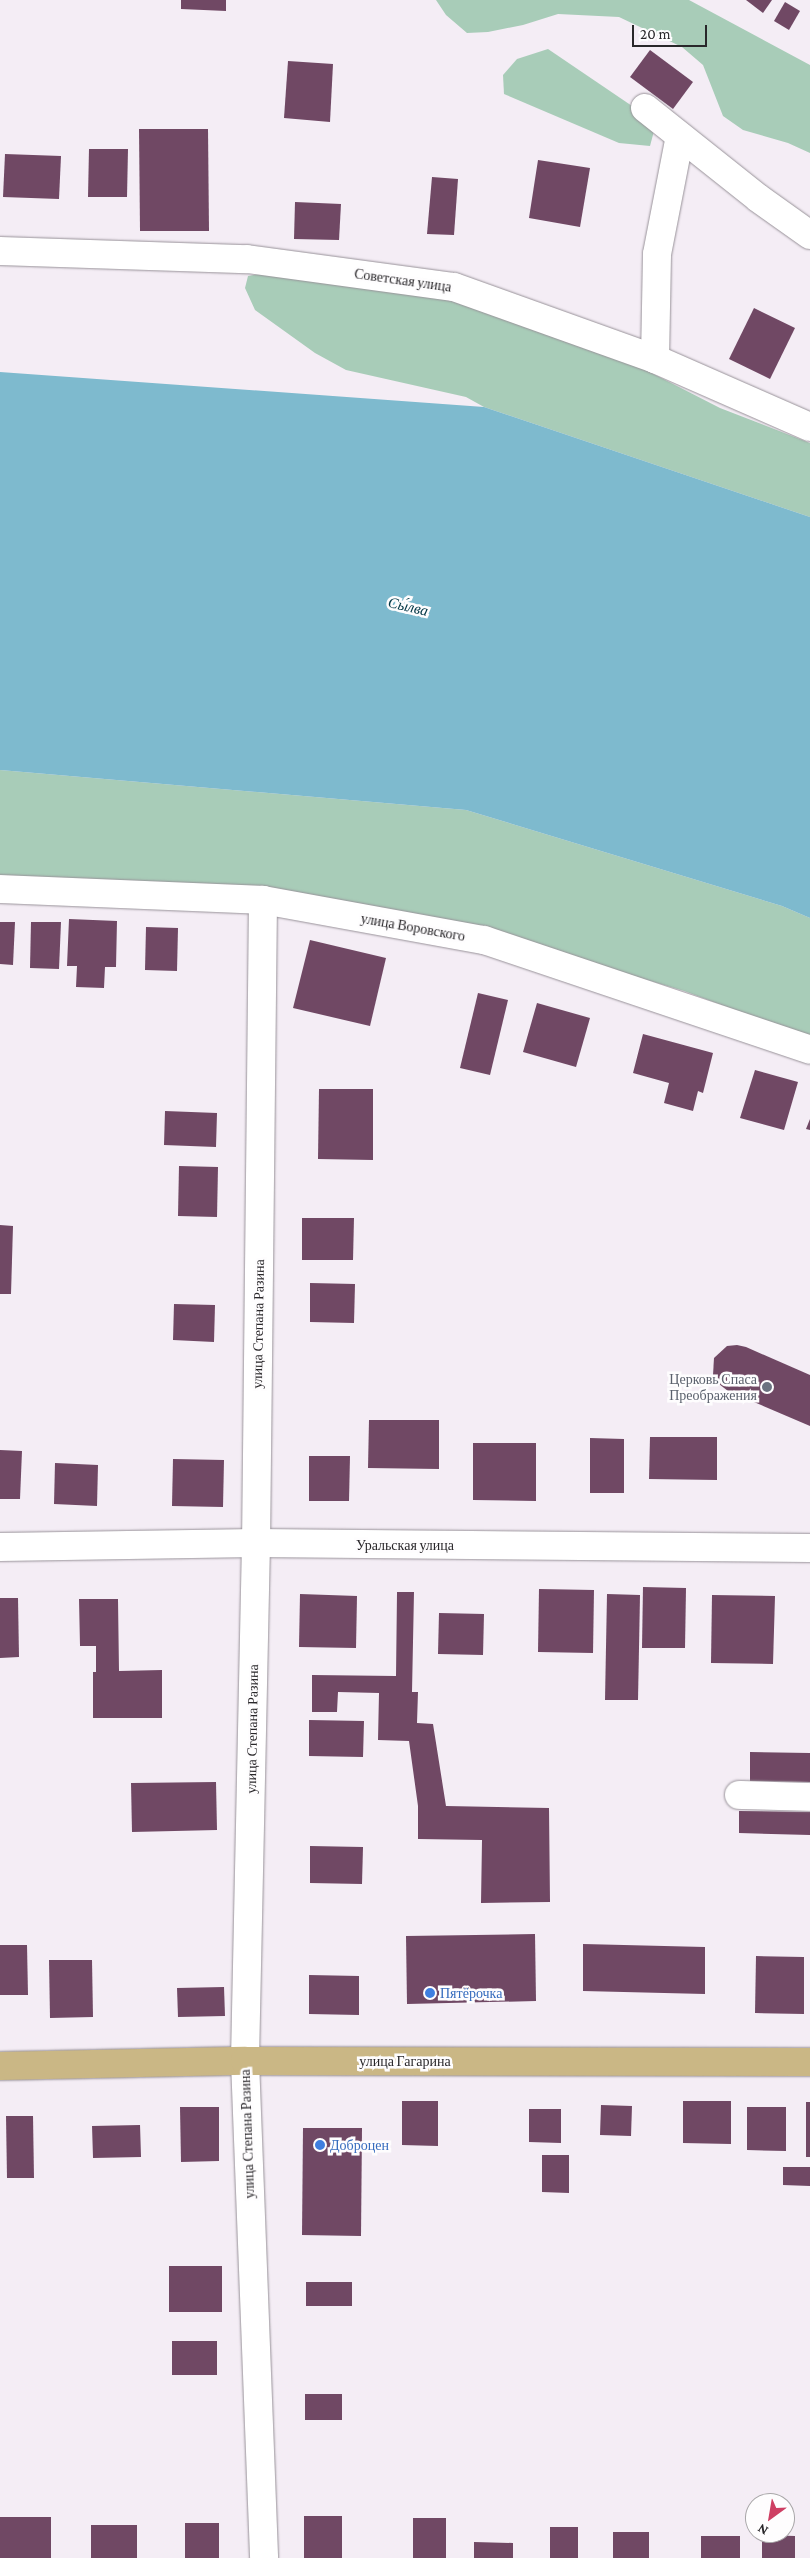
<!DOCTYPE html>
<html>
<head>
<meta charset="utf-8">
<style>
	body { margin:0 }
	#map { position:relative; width:810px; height:2558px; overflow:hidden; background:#f4edf5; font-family:"Crimson Pro",serif }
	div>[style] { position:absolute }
	.green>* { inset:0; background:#a8ccb8 }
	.water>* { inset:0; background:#7ebace }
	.building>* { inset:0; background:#704864 }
	.roads { filter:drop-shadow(0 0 1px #989299) drop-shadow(0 0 1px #989299) }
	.minor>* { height:28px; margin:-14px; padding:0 14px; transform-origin:14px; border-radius:14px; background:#fff }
	.major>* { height:28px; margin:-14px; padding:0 14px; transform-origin:14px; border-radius:14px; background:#cab785 }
	.dots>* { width:14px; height:14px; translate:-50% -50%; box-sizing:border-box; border:2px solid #fefdfe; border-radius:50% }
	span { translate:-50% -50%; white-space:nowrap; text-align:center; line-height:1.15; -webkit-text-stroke:5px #fefdfe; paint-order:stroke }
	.street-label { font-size:14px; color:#29272a }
	.worship-label { font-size:14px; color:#5b616d }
	.right { translate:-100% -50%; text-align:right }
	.shop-label { font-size:14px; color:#366cbe }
	.left { translate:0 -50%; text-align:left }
	.water-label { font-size:15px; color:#003645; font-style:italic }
	.north { position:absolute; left:745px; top:2493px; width:50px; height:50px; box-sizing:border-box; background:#fefdfe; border:1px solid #a9a7a9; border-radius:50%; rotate:212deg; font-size:14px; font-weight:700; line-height:20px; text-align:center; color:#29272a }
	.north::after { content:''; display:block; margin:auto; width:18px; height:22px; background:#ce3f63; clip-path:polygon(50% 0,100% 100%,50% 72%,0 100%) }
	.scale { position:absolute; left:632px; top:25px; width:75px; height:22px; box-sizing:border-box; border:2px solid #29272a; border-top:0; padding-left:6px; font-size:15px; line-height:18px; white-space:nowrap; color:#29272a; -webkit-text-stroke:4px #fefdfe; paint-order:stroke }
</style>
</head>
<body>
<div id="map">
	<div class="green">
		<div style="clip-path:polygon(436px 0,689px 0,810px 65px,810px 153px,788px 143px,743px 130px,723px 116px,703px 65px,682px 47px,619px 17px,558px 14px,523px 25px,488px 32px,467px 33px,446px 15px)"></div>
		<div style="clip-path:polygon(548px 49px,635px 108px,654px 131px,650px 146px,619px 143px,504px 94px,503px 75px,517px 59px)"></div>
		<div style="clip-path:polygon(279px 270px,479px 306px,595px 344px,720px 408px,810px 443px,810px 517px,484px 407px,466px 397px,346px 370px,315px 353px,255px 310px,245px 288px,248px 276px)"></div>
		<div style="clip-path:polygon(0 770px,466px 810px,782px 906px,810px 918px,810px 1038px,684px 991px,519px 942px,0 878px)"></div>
	</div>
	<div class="water">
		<div style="clip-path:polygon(0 372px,484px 407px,810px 517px,810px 918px,782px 906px,466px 810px,0 770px)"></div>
	</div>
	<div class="building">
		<div style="clip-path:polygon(181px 0,226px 0,226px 11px,181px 9px)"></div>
		<div style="clip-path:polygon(746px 0,772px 0,763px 13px)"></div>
		<div style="clip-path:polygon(785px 2px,800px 11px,789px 30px,774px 21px)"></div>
		<div style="clip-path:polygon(650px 50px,693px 82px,673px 109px,630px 77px)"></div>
		<div style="clip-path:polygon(288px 61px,333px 64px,330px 122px,284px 118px)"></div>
		<div style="clip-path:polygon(139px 129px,208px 129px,209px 231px,140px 231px)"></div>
		<div style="clip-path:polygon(89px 149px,128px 149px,127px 197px,88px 197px)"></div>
		<div style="clip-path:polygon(5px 154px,61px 156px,59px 199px,3px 197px)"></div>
		<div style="clip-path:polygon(538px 160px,590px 168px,580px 227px,529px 218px)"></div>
		<div style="clip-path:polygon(432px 177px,458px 179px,454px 235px,427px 234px)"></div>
		<div style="clip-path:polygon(295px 202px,341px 204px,339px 240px,294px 239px)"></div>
		<div style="clip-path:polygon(754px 308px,795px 328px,770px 379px,729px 359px)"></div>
		<div style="clip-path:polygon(69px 919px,117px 921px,116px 967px,105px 967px,104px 988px,76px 987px,77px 966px,67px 966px)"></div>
		<div style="clip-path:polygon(0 922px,15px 922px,13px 965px,0 964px)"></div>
		<div style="clip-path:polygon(31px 922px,61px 922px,59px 969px,30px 968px)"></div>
		<div style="clip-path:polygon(146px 927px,178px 928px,177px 971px,145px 970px)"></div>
		<div style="clip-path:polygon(310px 940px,386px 958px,370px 1026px,293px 1008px)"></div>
		<div style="clip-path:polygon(478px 993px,508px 1000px,490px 1075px,460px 1068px)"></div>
		<div style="clip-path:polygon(537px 1003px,590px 1018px,576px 1067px,523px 1052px)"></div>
		<div style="clip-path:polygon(643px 1034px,713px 1053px,703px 1093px,698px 1091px,693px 1111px,664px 1103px,669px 1083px,633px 1073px)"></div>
		<div style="clip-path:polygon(755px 1070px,798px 1082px,784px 1130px,740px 1118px)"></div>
		<div style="clip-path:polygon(319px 1089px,373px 1089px,373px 1160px,318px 1159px)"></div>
		<div style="clip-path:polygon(165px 1111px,217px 1113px,216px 1147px,164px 1145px)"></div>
		<div style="clip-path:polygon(810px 1119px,810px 1130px,806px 1129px)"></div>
		<div style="clip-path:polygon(179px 1166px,218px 1167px,217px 1217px,178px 1216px)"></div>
		<div style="clip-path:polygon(302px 1218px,354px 1218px,353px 1260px,302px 1260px)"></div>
		<div style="clip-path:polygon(0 1225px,13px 1226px,11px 1294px,0 1294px)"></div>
		<div style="clip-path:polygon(310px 1283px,355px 1284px,354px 1323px,310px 1322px)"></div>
		<div style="clip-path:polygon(174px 1304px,215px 1305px,214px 1342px,173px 1340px)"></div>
		<div style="clip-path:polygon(737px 1345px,746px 1347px,810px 1375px,810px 1426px,728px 1391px,719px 1384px,713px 1375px,714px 1358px,727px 1346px)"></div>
		<div style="clip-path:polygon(369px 1420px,439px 1420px,439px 1469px,368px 1468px)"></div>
		<div style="clip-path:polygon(650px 1437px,717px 1437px,717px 1480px,649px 1479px)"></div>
		<div style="clip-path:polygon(590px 1438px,624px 1439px,624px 1493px,590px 1493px)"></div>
		<div style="clip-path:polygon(473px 1443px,536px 1443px,536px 1501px,473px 1500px)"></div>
		<div style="clip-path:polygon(0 1450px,22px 1451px,20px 1499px,0 1499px)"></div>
		<div style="clip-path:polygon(309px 1456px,350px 1456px,349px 1501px,309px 1501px)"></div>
		<div style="clip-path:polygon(173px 1459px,224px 1460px,223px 1507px,172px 1506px)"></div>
		<div style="clip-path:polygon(55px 1463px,98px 1465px,97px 1506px,54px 1504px)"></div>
		<div style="clip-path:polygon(643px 1587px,686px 1588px,685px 1648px,642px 1648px)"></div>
		<div style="clip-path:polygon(539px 1589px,594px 1590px,593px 1653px,538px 1652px)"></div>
		<div style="clip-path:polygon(397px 1592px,414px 1592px,412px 1692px,418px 1692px,417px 1723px,433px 1724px,446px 1806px,549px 1808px,550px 1902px,481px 1903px,482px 1840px,418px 1839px,418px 1806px,409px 1741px,378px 1740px,379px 1693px,338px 1692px,337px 1712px,312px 1712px,312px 1675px,396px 1676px)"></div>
		<div style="clip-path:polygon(300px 1594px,357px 1596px,356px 1648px,299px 1647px)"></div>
		<div style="clip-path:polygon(607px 1594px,640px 1595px,638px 1700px,605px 1700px)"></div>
		<div style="clip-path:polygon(712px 1595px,775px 1596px,773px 1664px,711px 1663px)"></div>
		<div style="clip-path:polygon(0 1598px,18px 1598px,19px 1657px,0 1658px)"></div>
		<div style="clip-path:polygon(79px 1599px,118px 1599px,119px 1671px,162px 1670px,162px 1718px,93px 1718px,93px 1672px,96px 1672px,96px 1646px,80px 1646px)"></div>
		<div style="clip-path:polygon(439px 1613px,484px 1614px,483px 1655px,438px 1654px)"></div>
		<div style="clip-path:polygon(309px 1720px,364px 1721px,363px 1757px,309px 1756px)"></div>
		<div style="clip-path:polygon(750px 1752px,810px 1753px,810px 1782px,750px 1781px)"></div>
		<div style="clip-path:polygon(216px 1782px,217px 1830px,132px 1832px,131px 1783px)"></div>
		<div style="clip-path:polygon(739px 1811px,810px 1812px,810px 1835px,739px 1833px)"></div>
		<div style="clip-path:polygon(310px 1846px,363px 1847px,362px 1884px,310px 1883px)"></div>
		<div style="clip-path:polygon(535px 1934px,536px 2001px,407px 2004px,406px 1936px)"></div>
		<div style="clip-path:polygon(583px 1944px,705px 1947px,705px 1994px,583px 1991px)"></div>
		<div style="clip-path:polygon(0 1945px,27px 1945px,28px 1995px,0 1995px)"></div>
		<div style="clip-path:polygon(756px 1956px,804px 1957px,804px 2014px,755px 2013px)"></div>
		<div style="clip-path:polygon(49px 1960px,92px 1960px,93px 2017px,50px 2018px)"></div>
		<div style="clip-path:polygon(309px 1975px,359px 1976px,359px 2015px,309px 2014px)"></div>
		<div style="clip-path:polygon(224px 1987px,225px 2016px,178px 2017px,177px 1988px)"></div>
		<div style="clip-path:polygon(402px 2101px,438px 2101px,438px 2146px,402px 2145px)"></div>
		<div style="clip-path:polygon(683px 2101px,731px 2101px,731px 2144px,683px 2143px)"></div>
		<div style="clip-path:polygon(806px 2102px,810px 2102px,810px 2157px,806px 2157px)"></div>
		<div style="clip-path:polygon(601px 2105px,632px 2106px,631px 2136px,600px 2135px)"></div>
		<div style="clip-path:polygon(180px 2107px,219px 2107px,219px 2161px,181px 2162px)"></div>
		<div style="clip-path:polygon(747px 2107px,786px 2107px,786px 2151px,747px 2150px)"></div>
		<div style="clip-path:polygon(529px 2109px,561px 2109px,561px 2143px,529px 2142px)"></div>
		<div style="clip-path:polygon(6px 2116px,33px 2116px,34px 2178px,7px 2178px)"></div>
		<div style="clip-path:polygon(140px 2125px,141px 2157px,93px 2158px,92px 2126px)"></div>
		<div style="clip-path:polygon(303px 2128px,362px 2128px,361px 2236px,302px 2235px)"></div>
		<div style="clip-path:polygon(542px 2155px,569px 2155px,569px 2193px,542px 2192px)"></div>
		<div style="clip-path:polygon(783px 2167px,810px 2167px,810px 2186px,783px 2185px)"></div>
		<div style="clip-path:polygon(169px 2266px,222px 2266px,222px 2312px,169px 2312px)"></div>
		<div style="clip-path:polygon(306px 2282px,352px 2282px,352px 2306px,306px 2306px)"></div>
		<div style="clip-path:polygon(172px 2341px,217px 2341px,217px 2375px,172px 2375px)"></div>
		<div style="clip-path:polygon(305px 2394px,342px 2394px,342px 2420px,305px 2420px)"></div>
		<div style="clip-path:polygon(304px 2516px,342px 2516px,342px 2558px,304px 2558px)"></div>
		<div style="clip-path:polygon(0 2517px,51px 2517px,51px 2558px,0 2558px)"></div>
		<div style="clip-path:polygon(413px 2518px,446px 2518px,446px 2558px,413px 2558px)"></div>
		<div style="clip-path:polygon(185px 2523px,219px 2523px,219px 2558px,185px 2558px)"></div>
		<div style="clip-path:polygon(91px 2525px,137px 2525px,137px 2558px,91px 2558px)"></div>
		<div style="clip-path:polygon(550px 2527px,578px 2527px,578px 2558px,550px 2558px)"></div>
		<div style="clip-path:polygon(613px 2532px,649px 2532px,649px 2558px,613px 2558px)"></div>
		<div style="clip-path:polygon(762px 2535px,795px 2536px,795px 2558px,762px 2558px)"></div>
		<div style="clip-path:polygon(701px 2536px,740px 2536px,740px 2558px,701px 2558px)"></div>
		<div style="clip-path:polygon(474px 2542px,513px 2543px,513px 2558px,474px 2558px)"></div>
	</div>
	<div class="roads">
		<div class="minor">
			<div style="left:645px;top:108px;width:144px;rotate:38.5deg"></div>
			<div style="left:758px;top:198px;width:64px;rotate:35.4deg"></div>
			<div style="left:0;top:251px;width:247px;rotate:1.9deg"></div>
			<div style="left:247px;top:259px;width:209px;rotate:7.7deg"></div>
			<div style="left:454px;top:287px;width:214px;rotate:19.7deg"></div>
			<div style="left:655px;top:359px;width:169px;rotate:23.7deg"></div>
			<div style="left:655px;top:359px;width:105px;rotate:-88.9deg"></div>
			<div style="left:657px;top:254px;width:120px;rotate:-79deg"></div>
			<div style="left:0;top:889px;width:263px;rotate:2.4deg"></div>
			<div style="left:263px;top:900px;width:225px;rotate:10.3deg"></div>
			<div style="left:484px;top:940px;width:344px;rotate:18.6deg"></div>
			<div style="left:263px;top:900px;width:643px;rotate:90.62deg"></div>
			<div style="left:256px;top:1543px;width:518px;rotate:91.22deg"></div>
			<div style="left:245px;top:2061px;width:497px;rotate:87.8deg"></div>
			<div style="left:0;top:1547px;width:256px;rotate:-0.9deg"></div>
			<div style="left:256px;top:1543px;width:554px;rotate:0.52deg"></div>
			<div style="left:739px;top:1795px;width:71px;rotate:1.6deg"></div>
		</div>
		<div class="major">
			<div style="left:0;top:2066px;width:245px;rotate:-1.2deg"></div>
			<div style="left:245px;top:2061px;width:565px;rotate:0.1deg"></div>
		</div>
	</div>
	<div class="dots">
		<div style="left:767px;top:1387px;background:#6b7280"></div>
		<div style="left:430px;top:1993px;background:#3f7fe0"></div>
		<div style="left:320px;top:2145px;background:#3f7fe0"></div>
	</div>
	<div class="street-label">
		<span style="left:403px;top:280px;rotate:8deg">Советская улица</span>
		<span style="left:413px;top:927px;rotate:10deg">улица Воровского</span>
		<span style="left:258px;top:1324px;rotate:-89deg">улица Степана Разина</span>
		<span style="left:405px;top:1545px">Уральская улица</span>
		<span style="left:252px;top:1729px;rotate:-89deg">улица Степана Разина</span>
		<span style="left:405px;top:2061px">улица Гагарина</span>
		<span style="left:247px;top:2134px;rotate:-92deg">улица Степана Разина</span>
	</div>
	<div class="worship-label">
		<span class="right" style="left:757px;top:1387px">Церковь Спаса<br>Преображения</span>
	</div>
	<div class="shop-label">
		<span class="left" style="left:440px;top:1993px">Пятёрочка</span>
		<span class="left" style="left:330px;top:2145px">Доброцен</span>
	</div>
	<div class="water-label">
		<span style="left:408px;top:607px;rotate:13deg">Сы́лва</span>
	</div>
	<div class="north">N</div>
	<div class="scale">20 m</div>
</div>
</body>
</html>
